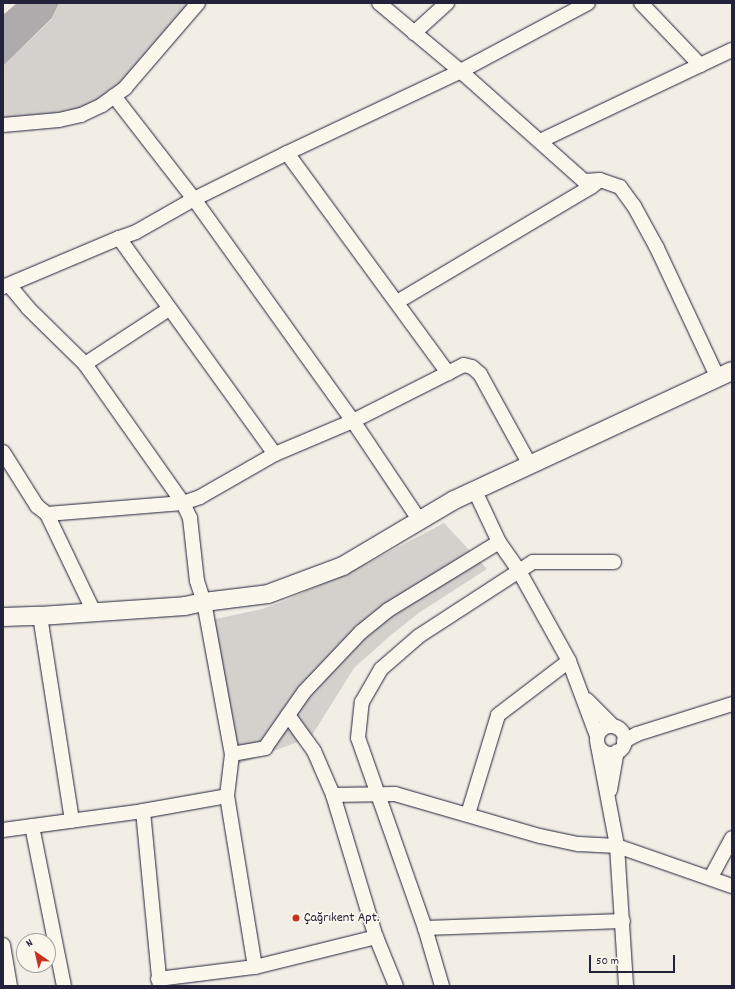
<!DOCTYPE html>
<html>
<head>
<meta charset="utf-8">
<style>
	body { margin:0 }
	#map { position:relative; width:735px; height:989px; overflow:hidden; background:#f2eee5; font-family:Dekko,sans-serif }
	div>[style] { position:absolute }
	.green>* { inset:0; background:#d4d1cc }
	.water>* { inset:0; background:#aeabad }
	.roads { filter:drop-shadow(0 0 1px #22223b) drop-shadow(0 0 1px #22223b) }
	.minor>* { height:14px; margin:-7px; padding:0 7px; transform-origin:7px; border-radius:7px; background:#fbf7ec }
	.minor>.ring { margin:-7px; padding:0; box-sizing:content-box; background:none; border:14px solid #fbf7ec; border-radius:50% }
	.major>* { height:18px; margin:-9px; padding:0 9px; transform-origin:9px; border-radius:9px; background:#fbf7ec }
	.dots>* { width:11px; height:11px; translate:-50% -50%; box-sizing:border-box; border:2px solid #fbf7ec; border-radius:50% }
	span { translate:-50% -50%; white-space:nowrap; text-align:center; line-height:1.15; -webkit-text-stroke:3.5px #fbf7ec; paint-order:stroke }
	.poi-label { font-size:14px; color:#22223b }
	.left { translate:0 -50%; text-align:left }
	.frame { position:absolute; inset:0; border:4px solid #22223b; pointer-events:none }
	.north { position:absolute; left:16px; top:933px; width:40px; height:40px; box-sizing:border-box; background:#fbf7ec; border:1px solid #a4a2a5; border-radius:50%; rotate:326deg; font-size:11px; font-weight:700; line-height:16px; text-align:center; color:#22223b }
	.north::after { content:''; display:block; margin:auto; width:14px; height:18px; background:#c8321e; clip-path:polygon(50% 0,100% 100%,50% 72%,0 100%) }
	.scale { position:absolute; left:589px; top:955px; width:86px; height:18px; box-sizing:border-box; border:2px solid #22223b; border-top:0; padding-left:5px; font-size:12px; line-height:14px; white-space:nowrap; color:#22223b; -webkit-text-stroke:3px #fbf7ec; paint-order:stroke }
</style>
</head>
<body>
<div id="map">
	<div class="green">
		<div style="clip-path:polygon(59px 3px,191px 3px,142px 63px,104px 97px,77px 112px,19px 118px,3px 118px,3px 66px,52px 19px)"></div>
		<div style="clip-path:polygon(444px 523px,487px 569px,420px 612px,391px 635px,354px 668px,311px 737px,236px 765px,206px 621px,262px 609px,286px 600px,362px 566px)"></div>
	</div>
	<div class="water">
		<div style="clip-path:polygon(17px 3px,59px 3px,52px 18px,3px 66px,3px 15px)"></div>
	</div>
	<div class="roads">
		<div class="minor">
			<div style="left:379px;top:3px;width:112px;rotate:39.9deg"></div>
			<div style="left:465px;top:75px;width:159px;rotate:41.7deg"></div>
			<div style="left:584px;top:181px;width:16px;rotate:-4deg"></div>
			<div style="left:600px;top:180px;width:21px;rotate:19deg"></div>
			<div style="left:620px;top:187px;width:24px;rotate:54deg"></div>
			<div style="left:634px;top:206px;width:48px;rotate:61.3deg"></div>
			<div style="left:657px;top:248px;width:144px;rotate:64.9deg"></div>
			<div style="left:641px;top:3px;width:86px;rotate:46.4deg"></div>
			<div style="left:414px;top:33px;width:45px;rotate:-42.3deg"></div>
			<div style="left:114px;top:96px;width:130px;rotate:52.2deg"></div>
			<div style="left:194px;top:199px;width:273px;rotate:54.4deg"></div>
			<div style="left:353px;top:421px;width:120px;rotate:56.2deg"></div>
			<div style="left:3px;top:125px;width:56px;rotate:-5.1deg"></div>
			<div style="left:59px;top:120px;width:23px;rotate:-13deg"></div>
			<div style="left:81px;top:115px;width:23px;rotate:-25deg"></div>
			<div style="left:102px;top:105px;width:29px;rotate:-36deg"></div>
			<div style="left:125px;top:88px;width:112px;rotate:-49.3deg"></div>
			<div style="left:540px;top:141px;width:212px;rotate:-25.4deg"></div>
			<div style="left:287px;top:153px;width:273px;rotate:53.8deg"></div>
			<div style="left:119px;top:238px;width:266px;rotate:54.2deg"></div>
			<div style="left:9px;top:285px;width:30px;rotate:50deg"></div>
			<div style="left:28px;top:308px;width:80px;rotate:44.5deg"></div>
			<div style="left:85px;top:364px;width:170px;rotate:54.8deg"></div>
			<div style="left:183px;top:503px;width:17px;rotate:65deg"></div>
			<div style="left:190px;top:518px;width:63px;rotate:83.7deg"></div>
			<div style="left:197px;top:581px;width:22px;rotate:72deg"></div>
			<div style="left:204px;top:602px;width:155px;rotate:79.6deg"></div>
			<div style="left:232px;top:754px;width:42px;rotate:96.8deg"></div>
			<div style="left:227px;top:796px;width:173px;rotate:80.7deg"></div>
			<div style="left:3px;top:287px;width:126px;rotate:-22.9deg"></div>
			<div style="left:119px;top:238px;width:18px;rotate:-19deg"></div>
			<div style="left:136px;top:232px;width:67px;rotate:-29.6deg"></div>
			<div style="left:194px;top:199px;width:104px;rotate:-26.3deg"></div>
			<div style="left:287px;top:153px;width:190px;rotate:-25.2deg"></div>
			<div style="left:459px;top:72px;width:146px;rotate:-28.1deg"></div>
			<div style="left:397px;top:302px;width:226px;rotate:-30.7deg"></div>
			<div style="left:591px;top:187px;width:11px;rotate:-38deg"></div>
			<div style="left:85px;top:364px;width:100px;rotate:-33.2deg"></div>
			<div style="left:3px;top:452px;width:64px;rotate:57.8deg"></div>
			<div style="left:37px;top:506px;width:13px;rotate:39deg"></div>
			<div style="left:47px;top:514px;width:109px;rotate:64.4deg"></div>
			<div style="left:475px;top:491px;width:56px;rotate:64.8deg"></div>
			<div style="left:499px;top:542px;width:35px;rotate:55deg"></div>
			<div style="left:519px;top:571px;width:103px;rotate:60.9deg"></div>
			<div style="left:569px;top:661px;width:80px;rotate:69.5deg"></div>
			<div style="left:47px;top:514px;width:136px;rotate:-4.6deg"></div>
			<div style="left:183px;top:503px;width:18px;rotate:-19deg"></div>
			<div style="left:200px;top:497px;width:86px;rotate:-29.8deg"></div>
			<div style="left:275px;top:454px;width:85px;rotate:-22.9deg"></div>
			<div style="left:353px;top:421px;width:124px;rotate:-26.8deg"></div>
			<div style="left:464px;top:365px;width:8px;rotate:14deg"></div>
			<div style="left:472px;top:367px;width:11px;rotate:41deg"></div>
			<div style="left:480px;top:374px;width:104px;rotate:61.2deg"></div>
			<div style="left:40px;top:616px;width:207px;rotate:81.1deg"></div>
			<div style="left:587px;top:700px;width:37px;rotate:45deg"></div>
			<div style="left:288px;top:715px;width:44px;rotate:54.2deg"></div>
			<div style="left:314px;top:751px;width:48px;rotate:66.6deg"></div>
			<div style="left:333px;top:795px;width:148px;rotate:73.2deg"></div>
			<div style="left:376px;top:937px;width:53px;rotate:67.8deg"></div>
			<div class="ring" style="left:597px;top:726px;width:14px;height:14px"></div>
			<div style="left:624px;top:741px;width:15px;rotate:-28deg"></div>
			<div style="left:637px;top:734px;width:100px;rotate:-17.5deg"></div>
			<div style="left:598px;top:746px;width:102px;rotate:79.2deg"></div>
			<div style="left:617px;top:846px;width:140px;rotate:86.3deg"></div>
			<div style="left:232px;top:754px;width:34px;rotate:-10deg"></div>
			<div style="left:265px;top:748px;width:68px;rotate:-55.1deg"></div>
			<div style="left:304px;top:692px;width:83px;rotate:-46.5deg"></div>
			<div style="left:361px;top:632px;width:35px;rotate:-39deg"></div>
			<div style="left:388px;top:610px;width:130px;rotate:-31.5deg"></div>
			<div style="left:610px;top:790px;width:39px;rotate:-80deg"></div>
			<div style="left:333px;top:795px;width:62px;rotate:-0.9deg"></div>
			<div style="left:395px;top:794px;width:151px;rotate:16.2deg"></div>
			<div style="left:540px;top:836px;width:40px;rotate:12deg"></div>
			<div style="left:579px;top:844px;width:38px;rotate:3deg"></div>
			<div style="left:617px;top:846px;width:122px;rotate:19.2deg"></div>
			<div style="left:143px;top:811px;width:176px;rotate:84.5deg"></div>
			<div style="left:468px;top:814px;width:103px;rotate:-73.1deg"></div>
			<div style="left:498px;top:715px;width:89px;rotate:-37.3deg"></div>
			<div style="left:32px;top:826px;width:163px;rotate:78.7deg"></div>
			<div style="left:3px;top:830px;width:141px;rotate:-7.7deg"></div>
			<div style="left:143px;top:811px;width:85px;rotate:-10.1deg"></div>
			<div style="left:711px;top:877px;width:44px;rotate:-61.7deg"></div>
			<div style="left:425px;top:928px;width:198px;rotate:-2deg"></div>
			<div style="left:3px;top:945px;width:42px;rotate:80.3deg"></div>
			<div style="left:158px;top:979px;width:98px;rotate:-7.1deg"></div>
			<div style="left:255px;top:967px;width:125px;rotate:-13.9deg"></div>
			<div style="left:442px;top:986px;width:60px;rotate:-106.3deg"></div>
			<div style="left:425px;top:928px;width:201px;rotate:-109.4deg"></div>
			<div style="left:358px;top:738px;width:36px;rotate:-84deg"></div>
			<div style="left:362px;top:702px;width:38px;rotate:-60deg"></div>
			<div style="left:381px;top:669px;width:50px;rotate:-41deg"></div>
			<div style="left:419px;top:636px;width:136px;rotate:-33deg"></div>
			<div style="left:533px;top:562px;width:81px"></div>
		</div>
		<div class="major">
			<div style="left:3px;top:617px;width:37px;rotate:-2deg"></div>
			<div style="left:40px;top:616px;width:145px;rotate:-3.9deg"></div>
			<div style="left:185px;top:606px;width:19px;rotate:-12deg"></div>
			<div style="left:204px;top:602px;width:64px;rotate:-7.1deg"></div>
			<div style="left:268px;top:594px;width:80px;rotate:-20.5deg"></div>
			<div style="left:343px;top:566px;width:129px;rotate:-30.7deg"></div>
			<div style="left:454px;top:500px;width:306px;rotate:-24.9deg"></div>
		</div>
	</div>
	<div class="dots">
		<div style="left:296px;top:918px;background:#c8321e"></div>
	</div>
	<div class="poi-label">
		<span class="left" style="left:304px;top:918px">Çağrıkent Apt.</span>
	</div>
	<div class="frame"></div>
	<div class="north">N</div>
	<div class="scale">50 m</div>
</div>
</body>
</html>
